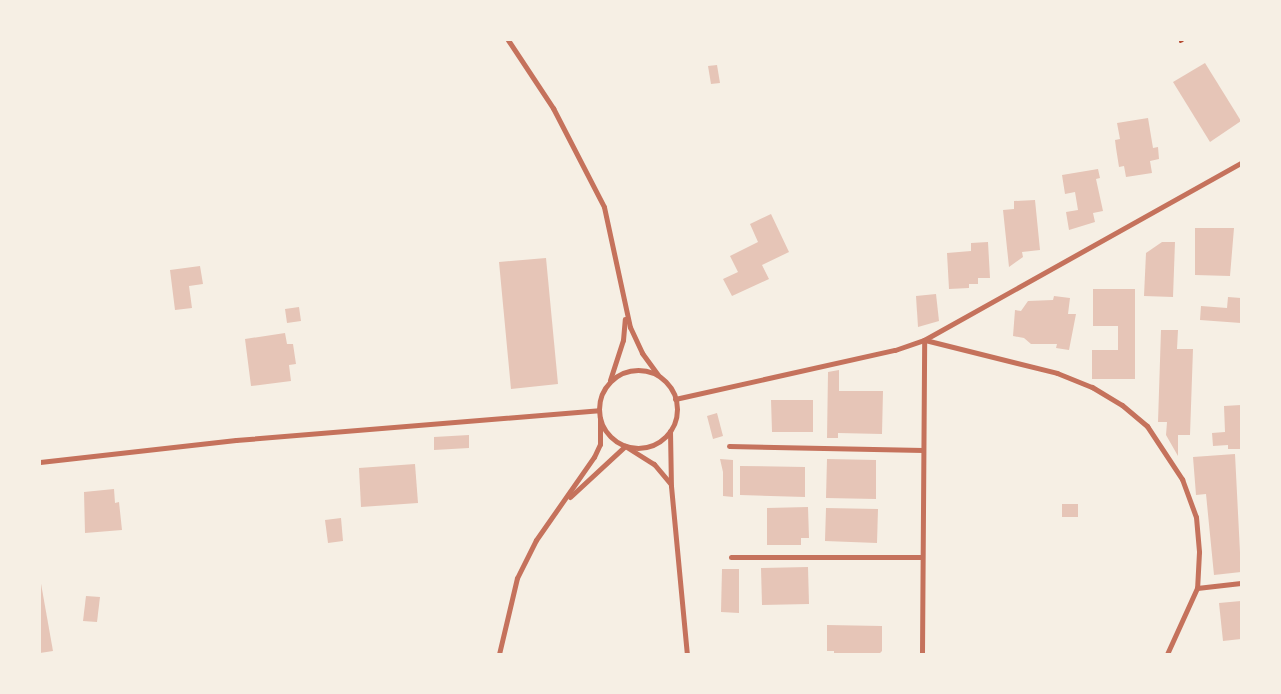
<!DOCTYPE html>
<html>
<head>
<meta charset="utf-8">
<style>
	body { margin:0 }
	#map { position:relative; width:1281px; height:694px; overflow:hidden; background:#f6efe4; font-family:Manrope,sans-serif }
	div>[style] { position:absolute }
	.building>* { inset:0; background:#e6c5b7 }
	.path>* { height:3px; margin:-1.5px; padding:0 1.5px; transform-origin:1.5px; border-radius:1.5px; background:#b5482f }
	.minor>* { height:5px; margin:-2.5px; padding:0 2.5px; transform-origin:2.5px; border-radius:2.5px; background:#c5725c }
	.minor>.ring { margin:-2.5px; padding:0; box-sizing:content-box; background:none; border:5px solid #c5725c; border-radius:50% }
	span { translate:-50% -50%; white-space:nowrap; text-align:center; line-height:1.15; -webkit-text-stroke:4px #f6efe4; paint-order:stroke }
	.frame { position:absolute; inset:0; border:41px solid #f6efe4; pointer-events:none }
</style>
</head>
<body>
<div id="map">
	<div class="building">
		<div style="clip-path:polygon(1205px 63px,1241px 121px,1210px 142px,1173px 82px)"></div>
		<div style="clip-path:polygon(717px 65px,720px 83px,711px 84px,708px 66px)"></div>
		<div style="clip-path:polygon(1148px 118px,1153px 148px,1158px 147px,1159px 159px,1150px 161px,1152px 173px,1126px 177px,1124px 166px,1119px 167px,1116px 148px,1115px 140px,1120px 139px,1117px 123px)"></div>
		<div style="clip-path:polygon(1098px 169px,1100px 178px,1096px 179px,1103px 211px,1093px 213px,1095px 222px,1069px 230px,1066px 212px,1078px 210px,1075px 192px,1065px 194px,1062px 175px)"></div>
		<div style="clip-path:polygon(1035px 200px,1040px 250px,1022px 252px,1023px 257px,1009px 267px,1003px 210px,1014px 209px,1014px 201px)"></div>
		<div style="clip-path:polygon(771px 214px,789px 252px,762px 265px,769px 279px,732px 296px,723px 279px,738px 272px,730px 256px,758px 242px,750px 224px)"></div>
		<div style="clip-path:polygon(1195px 228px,1234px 228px,1230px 276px,1195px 275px)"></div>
		<div style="clip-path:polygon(988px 242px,990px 278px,978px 278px,978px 284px,969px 284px,969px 288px,949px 289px,947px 253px,971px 251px,971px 243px)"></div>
		<div style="clip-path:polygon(1162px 242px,1175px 242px,1173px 297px,1144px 296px,1146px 253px)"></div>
		<div style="clip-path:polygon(546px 258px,558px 384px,511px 389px,499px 262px)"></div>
		<div style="clip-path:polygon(200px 266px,203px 284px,189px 286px,192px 308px,175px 310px,170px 270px)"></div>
		<div style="clip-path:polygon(1093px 289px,1135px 289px,1135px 379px,1092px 379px,1092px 350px,1118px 350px,1118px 326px,1093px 326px)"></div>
		<div style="clip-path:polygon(936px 294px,939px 321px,918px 327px,916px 296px)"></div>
		<div style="clip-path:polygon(1054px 296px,1070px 298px,1068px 314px,1076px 314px,1069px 350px,1056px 348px,1057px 344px,1031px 344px,1024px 338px,1013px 336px,1015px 310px,1021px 311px,1028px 301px,1053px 300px)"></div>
		<div style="clip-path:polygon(1228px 297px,1241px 298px,1241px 323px,1200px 320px,1201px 306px,1227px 308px)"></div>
		<div style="clip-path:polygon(299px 307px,301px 321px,287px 323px,285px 309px)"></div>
		<div style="clip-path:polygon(1161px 330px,1178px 330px,1177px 349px,1193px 349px,1190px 435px,1178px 435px,1178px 456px,1166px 435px,1167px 422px,1158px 422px)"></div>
		<div style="clip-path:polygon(285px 333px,287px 344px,293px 344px,296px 364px,289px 365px,291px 381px,251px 386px,245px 339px)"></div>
		<div style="clip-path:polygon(839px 370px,839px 391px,883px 391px,882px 434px,838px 433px,838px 438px,827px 438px,828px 372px)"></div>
		<div style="clip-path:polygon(771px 400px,813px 400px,813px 432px,772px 432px)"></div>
		<div style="clip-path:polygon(1241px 405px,1241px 449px,1228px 449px,1228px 445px,1213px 446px,1212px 433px,1225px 432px,1224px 406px)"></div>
		<div style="clip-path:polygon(717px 413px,723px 436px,713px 439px,707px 416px)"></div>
		<div style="clip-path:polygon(469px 435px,469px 448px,434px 450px,434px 437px)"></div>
		<div style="clip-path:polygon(1235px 454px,1241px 572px,1214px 575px,1206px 494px,1196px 495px,1193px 457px)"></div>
		<div style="clip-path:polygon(720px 459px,733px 460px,733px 497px,723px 496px,723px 472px)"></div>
		<div style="clip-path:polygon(827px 459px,876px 460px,876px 499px,826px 498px)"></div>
		<div style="clip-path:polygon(415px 464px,418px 503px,361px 507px,359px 468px)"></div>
		<div style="clip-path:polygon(740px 466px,805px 467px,805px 497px,740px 495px)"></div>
		<div style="clip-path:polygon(114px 489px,115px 503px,119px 502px,122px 530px,85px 533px,84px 492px)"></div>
		<div style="clip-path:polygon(1062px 504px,1078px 504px,1078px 517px,1062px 517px)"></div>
		<div style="clip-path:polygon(808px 507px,809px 538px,801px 538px,801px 545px,767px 545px,767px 508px)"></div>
		<div style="clip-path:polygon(826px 508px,878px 509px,877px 543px,825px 541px)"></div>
		<div style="clip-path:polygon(341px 518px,343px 541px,328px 543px,325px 520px)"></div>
		<div style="clip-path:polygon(808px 567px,809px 604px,762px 605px,761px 568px)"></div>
		<div style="clip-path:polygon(722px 569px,739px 569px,739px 613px,721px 612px)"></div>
		<div style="clip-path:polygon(40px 578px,53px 651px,40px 653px)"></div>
		<div style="clip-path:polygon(86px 596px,100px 597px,97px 622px,83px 621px)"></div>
		<div style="clip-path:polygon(1241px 601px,1241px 639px,1223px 641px,1219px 603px)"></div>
		<div style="clip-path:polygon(827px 625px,882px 626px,882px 651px,879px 654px,834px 654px,834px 651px,827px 651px)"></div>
	</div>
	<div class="path">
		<div style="left:1180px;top:41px;width:2px;rotate:-27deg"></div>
	</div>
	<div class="minor">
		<div style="left:508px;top:40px;width:82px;rotate:56.5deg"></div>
		<div style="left:553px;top:108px;width:111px;rotate:62.7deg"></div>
		<div style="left:604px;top:207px;width:123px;rotate:77.8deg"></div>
		<div style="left:630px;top:327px;width:29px;rotate:65deg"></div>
		<div style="left:642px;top:353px;width:27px;rotate:54deg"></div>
		<div style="left:925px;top:340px;width:136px;rotate:14deg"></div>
		<div style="left:1057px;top:373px;width:38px;rotate:22deg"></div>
		<div style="left:1092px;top:387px;width:35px;rotate:31deg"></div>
		<div style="left:1122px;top:405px;width:33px;rotate:40deg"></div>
		<div style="left:1147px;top:426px;width:64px;rotate:56.6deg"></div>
		<div style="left:1182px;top:479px;width:40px;rotate:69.8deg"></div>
		<div style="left:1196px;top:517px;width:35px;rotate:85deg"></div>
		<div style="left:1199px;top:552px;width:36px;rotate:93deg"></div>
		<div style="left:1197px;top:588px;width:72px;rotate:114.4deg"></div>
		<div class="ring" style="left:599px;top:370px;width:73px;height:73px"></div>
		<div style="left:610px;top:380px;width:42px;rotate:-72deg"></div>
		<div style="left:623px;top:340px;width:21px;rotate:-85deg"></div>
		<div style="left:675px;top:399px;width:225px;rotate:-12.6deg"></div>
		<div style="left:895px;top:350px;width:31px;rotate:-19deg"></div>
		<div style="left:924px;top:340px;width:363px;rotate:-29.2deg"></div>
		<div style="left:670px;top:431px;width:55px;rotate:89deg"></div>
		<div style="left:671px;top:486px;width:169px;rotate:84.6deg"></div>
		<div style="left:729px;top:446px;width:194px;rotate:1.2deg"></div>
		<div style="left:40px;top:462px;width:197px;rotate:-6.4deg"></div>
		<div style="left:236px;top:440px;width:364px;rotate:-4.7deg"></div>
		<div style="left:570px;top:497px;width:75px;rotate:-42.8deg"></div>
		<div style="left:625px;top:446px;width:34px;rotate:32deg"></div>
		<div style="left:654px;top:464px;width:25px;rotate:50deg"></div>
		<div style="left:731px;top:557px;width:191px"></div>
		<div style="left:1197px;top:588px;width:44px;rotate:-6.5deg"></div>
		<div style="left:499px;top:654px;width:78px;rotate:-76.7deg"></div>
		<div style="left:517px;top:578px;width:42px;rotate:-63.4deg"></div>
		<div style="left:536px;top:540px;width:101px;rotate:-55.1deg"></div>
		<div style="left:594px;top:457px;width:14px;rotate:-65deg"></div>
		<div style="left:600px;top:444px;width:26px;rotate:-90deg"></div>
		<div style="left:922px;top:654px;width:314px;rotate:-89.6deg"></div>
	</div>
	<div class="frame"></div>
</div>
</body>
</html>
